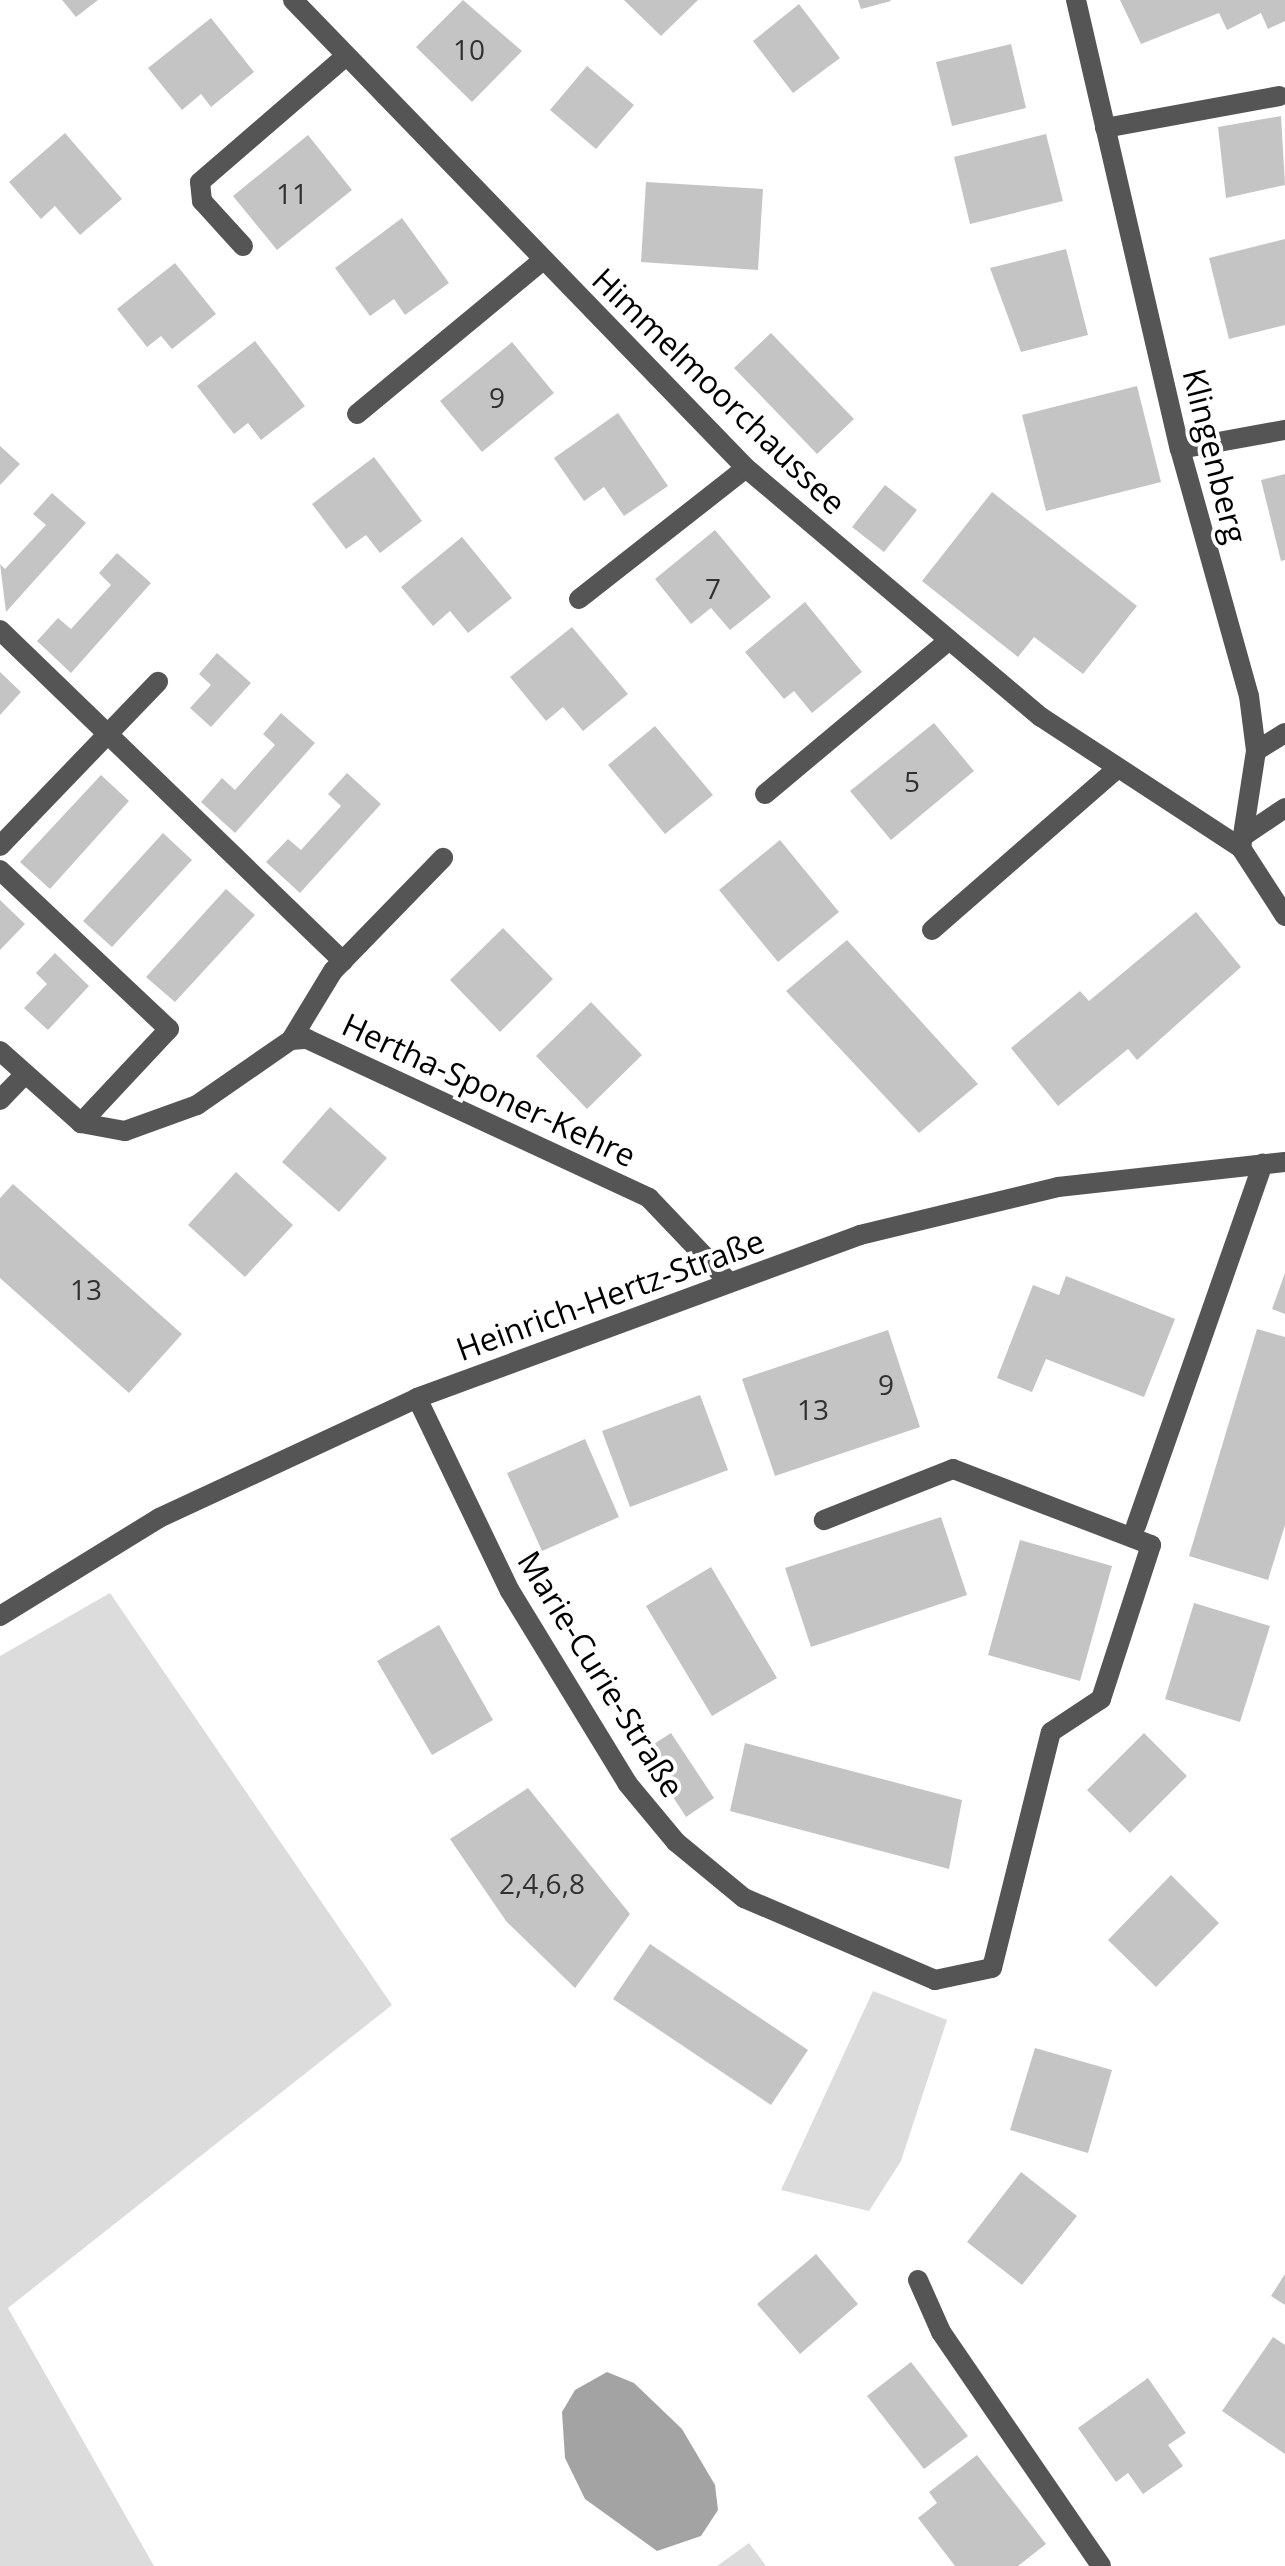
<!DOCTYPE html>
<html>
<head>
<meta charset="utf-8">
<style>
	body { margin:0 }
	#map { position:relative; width:1285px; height:2566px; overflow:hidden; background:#fff; font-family:"Open Sans",sans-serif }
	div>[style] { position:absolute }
	.green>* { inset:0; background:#dcdcdc }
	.water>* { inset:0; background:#a3a3a3 }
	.building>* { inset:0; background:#c4c4c4 }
	.lane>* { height:20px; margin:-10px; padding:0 10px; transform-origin:10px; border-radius:10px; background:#555 }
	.street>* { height:20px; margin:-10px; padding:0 10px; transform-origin:10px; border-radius:10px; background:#555 }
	span { translate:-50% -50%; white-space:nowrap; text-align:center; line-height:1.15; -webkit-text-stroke:8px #fff; paint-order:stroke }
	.number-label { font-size:28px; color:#313131 }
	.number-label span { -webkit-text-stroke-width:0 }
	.street-label { font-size:32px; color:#000 }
</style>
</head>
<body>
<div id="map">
	<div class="green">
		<div style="clip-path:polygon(110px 1593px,392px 2005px,8px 2308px,154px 2566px,0 2566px,0 1656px)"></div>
		<div style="clip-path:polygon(873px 1991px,947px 2020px,901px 2161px,869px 2211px,781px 2190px)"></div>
		<div style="clip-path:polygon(749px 2543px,766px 2566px,717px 2566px)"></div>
	</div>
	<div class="water">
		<div style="clip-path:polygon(607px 2372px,634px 2383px,682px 2429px,715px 2485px,718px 2510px,701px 2536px,657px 2551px,585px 2499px,565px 2458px,562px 2412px,575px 2390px)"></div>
	</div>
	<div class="building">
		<div style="clip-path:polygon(62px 0,98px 0,76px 17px)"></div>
		<div style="clip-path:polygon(463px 0,522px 51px,472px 102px,416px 47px)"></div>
		<div style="clip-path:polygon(624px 0,698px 0,661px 36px)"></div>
		<div style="clip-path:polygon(858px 0,890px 0,891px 1px,861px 9px)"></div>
		<div style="clip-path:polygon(1120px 0,1285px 0,1285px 21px,1268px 29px,1261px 13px,1227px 30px,1219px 13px,1141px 44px)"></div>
		<div style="clip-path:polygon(799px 4px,840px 58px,793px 93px,753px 41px)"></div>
		<div style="clip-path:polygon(211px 18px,254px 72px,211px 107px,201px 94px,182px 110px,148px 68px)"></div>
		<div style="clip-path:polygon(1011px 44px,1026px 108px,952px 126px,936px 62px)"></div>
		<div style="clip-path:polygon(587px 66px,634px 105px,596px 149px,550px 110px)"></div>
		<div style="clip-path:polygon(1281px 116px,1285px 185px,1226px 198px,1218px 127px)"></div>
		<div style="clip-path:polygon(65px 133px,122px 199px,80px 235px,55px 206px,41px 219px,9px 182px)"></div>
		<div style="clip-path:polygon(1046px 134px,1063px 201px,970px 224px,954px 157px)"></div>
		<div style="clip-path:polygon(308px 135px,352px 190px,277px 250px,233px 196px)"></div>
		<div style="clip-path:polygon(646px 182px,763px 189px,758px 270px,641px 262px)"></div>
		<div style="clip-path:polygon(402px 218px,449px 283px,405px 315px,394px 299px,370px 316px,335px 268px)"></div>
		<div style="clip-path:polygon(1285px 239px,1285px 325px,1229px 339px,1209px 258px)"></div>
		<div style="clip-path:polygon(1066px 249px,1088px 335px,1021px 352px,990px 268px)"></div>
		<div style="clip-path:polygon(175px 263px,216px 314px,172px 349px,161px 336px,147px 347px,117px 309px)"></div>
		<div style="clip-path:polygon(771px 333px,854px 419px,817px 454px,734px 368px)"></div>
		<div style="clip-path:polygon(255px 341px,305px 406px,261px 440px,248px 423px,234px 434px,197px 386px)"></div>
		<div style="clip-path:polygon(512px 342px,554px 393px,482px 452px,440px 401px)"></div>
		<div style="clip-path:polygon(1137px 386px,1161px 482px,1046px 511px,1022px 415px)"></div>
		<div style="clip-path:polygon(618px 413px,668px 486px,624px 516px,604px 487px,584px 501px,554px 458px)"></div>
		<div style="clip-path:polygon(0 446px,20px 464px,0 485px)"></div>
		<div style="clip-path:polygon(374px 457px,422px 521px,380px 553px,366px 535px,346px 549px,312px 504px)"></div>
		<div style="clip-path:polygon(1285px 474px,1285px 560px,1281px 561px,1261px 480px)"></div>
		<div style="clip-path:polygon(885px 485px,917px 510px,884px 552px,852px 527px)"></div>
		<div style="clip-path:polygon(992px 492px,1137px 606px,1083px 674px,1034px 637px,1018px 657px,922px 581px)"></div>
		<div style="clip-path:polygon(52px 493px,86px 523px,6px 612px,0 564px,5px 569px,46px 525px,33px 514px)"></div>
		<div style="clip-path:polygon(715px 530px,771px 597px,730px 630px,711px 608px,691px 624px,655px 579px)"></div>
		<div style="clip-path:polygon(462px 537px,512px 598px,468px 633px,450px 611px,433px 626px,401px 587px)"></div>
		<div style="clip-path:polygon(117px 553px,151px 583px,71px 673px,37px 641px,58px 618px,71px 629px,111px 585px,99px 573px)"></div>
		<div style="clip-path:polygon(805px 602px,862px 672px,812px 713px,794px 691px,784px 699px,745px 652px)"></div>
		<div style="clip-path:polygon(572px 627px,628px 694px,583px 731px,563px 707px,546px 721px,510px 677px)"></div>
		<div style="clip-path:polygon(217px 653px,251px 683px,211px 727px,190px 708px,211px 685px,199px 674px)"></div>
		<div style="clip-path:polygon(0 672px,21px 692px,0 715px)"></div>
		<div style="clip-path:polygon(281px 713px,315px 743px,235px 833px,201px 802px,222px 778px,235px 790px,275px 745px,263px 734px)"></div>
		<div style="clip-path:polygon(934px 723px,974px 771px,891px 840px,850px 791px)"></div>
		<div style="clip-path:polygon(655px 726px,713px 795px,665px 834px,608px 765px)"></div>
		<div style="clip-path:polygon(347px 773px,381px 804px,300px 893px,266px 862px,288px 839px,301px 850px,320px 829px,341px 806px,328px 794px)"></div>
		<div style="clip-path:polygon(101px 775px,129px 801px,50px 889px,20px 862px)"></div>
		<div style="clip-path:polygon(163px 833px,192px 860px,112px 947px,83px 921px)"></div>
		<div style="clip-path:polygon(780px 840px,839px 912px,778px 962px,719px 890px)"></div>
		<div style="clip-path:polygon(226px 889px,255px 915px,175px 1002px,146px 977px)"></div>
		<div style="clip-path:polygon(0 900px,25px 924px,0 950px)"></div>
		<div style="clip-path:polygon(1196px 912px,1241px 967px,1137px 1060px,1128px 1049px,1058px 1106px,1011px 1048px,1080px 991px,1089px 1001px)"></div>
		<div style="clip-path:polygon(503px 928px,553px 979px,500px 1032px,450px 980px)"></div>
		<div style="clip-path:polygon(847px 940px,978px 1084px,919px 1133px,786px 991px)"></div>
		<div style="clip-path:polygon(55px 953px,89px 986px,48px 1030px,24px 1008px,47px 984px,36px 973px)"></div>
		<div style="clip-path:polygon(591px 1002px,642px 1055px,587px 1109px,536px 1056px)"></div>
		<div style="clip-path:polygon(330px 1107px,387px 1158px,339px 1212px,282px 1162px)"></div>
		<div style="clip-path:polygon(236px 1172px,293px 1225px,245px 1277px,188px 1225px)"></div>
		<div style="clip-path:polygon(13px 1184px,182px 1334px,129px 1393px,0 1278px,0 1198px)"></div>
		<div style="clip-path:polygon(1285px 1273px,1285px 1314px,1272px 1309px)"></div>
		<div style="clip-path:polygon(1066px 1276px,1175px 1319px,1144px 1397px,1046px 1359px,1032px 1392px,997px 1378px,1033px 1285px,1059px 1295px)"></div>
		<div style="clip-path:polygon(1257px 1329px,1285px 1337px,1285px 1525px,1268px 1580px,1189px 1556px)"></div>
		<div style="clip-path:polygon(888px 1330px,920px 1427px,775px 1476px,742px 1379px)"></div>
		<div style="clip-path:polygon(700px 1395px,728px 1470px,630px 1507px,602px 1431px)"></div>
		<div style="clip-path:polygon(585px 1439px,619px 1517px,542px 1551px,507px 1473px)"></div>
		<div style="clip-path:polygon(941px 1517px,967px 1595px,811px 1647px,785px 1568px)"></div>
		<div style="clip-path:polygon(1020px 1540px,1112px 1566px,1080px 1681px,988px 1655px)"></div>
		<div style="clip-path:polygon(711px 1567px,777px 1678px,712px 1716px,646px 1606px)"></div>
		<div style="clip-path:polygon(1194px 1603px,1270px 1626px,1240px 1722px,1165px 1699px)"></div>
		<div style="clip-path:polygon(439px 1625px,493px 1720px,432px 1755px,377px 1661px)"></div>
		<div style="clip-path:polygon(671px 1733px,714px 1798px,686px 1817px,643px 1751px)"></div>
		<div style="clip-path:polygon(1144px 1733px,1187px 1776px,1130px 1833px,1087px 1790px)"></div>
		<div style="clip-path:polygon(745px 1743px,962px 1800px,949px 1869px,730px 1811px)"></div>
		<div style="clip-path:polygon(528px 1788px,630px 1914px,575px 1988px,506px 1921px,450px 1839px)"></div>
		<div style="clip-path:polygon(1171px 1875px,1219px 1923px,1156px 1987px,1108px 1940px)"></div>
		<div style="clip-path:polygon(650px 1944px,808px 2050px,771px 2105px,613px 1999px)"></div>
		<div style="clip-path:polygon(1035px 2048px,1112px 2070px,1088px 2153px,1010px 2130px)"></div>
		<div style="clip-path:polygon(1021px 2172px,1077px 2216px,1022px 2285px,967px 2242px)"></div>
		<div style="clip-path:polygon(816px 2254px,858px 2304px,800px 2354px,757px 2304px)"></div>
		<div style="clip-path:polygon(1285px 2274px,1285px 2305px,1271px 2296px)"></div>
		<div style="clip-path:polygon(1273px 2337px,1285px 2345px,1285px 2454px,1222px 2411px)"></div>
		<div style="clip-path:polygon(911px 2362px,968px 2436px,924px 2469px,867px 2396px)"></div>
		<div style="clip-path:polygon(1148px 2378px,1186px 2433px,1168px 2445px,1183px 2466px,1143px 2494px,1128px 2473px,1116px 2482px,1078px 2428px)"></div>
		<div style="clip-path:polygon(977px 2455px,1046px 2544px,1018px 2566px,955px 2566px,918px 2518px,937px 2503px,929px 2492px)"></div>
	</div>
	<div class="lane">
		<div style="left:1105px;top:128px;width:177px;rotate:-10.4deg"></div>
		<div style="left:243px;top:246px;width:61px;rotate:-132.3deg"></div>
		<div style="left:202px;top:201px;width:19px;rotate:-96deg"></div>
		<div style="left:200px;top:182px;width:193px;rotate:-40.8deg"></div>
		<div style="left:357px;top:414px;width:239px;rotate:-39.6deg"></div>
		<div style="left:1180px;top:449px;width:107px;rotate:-10.3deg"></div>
		<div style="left:579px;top:599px;width:212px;rotate:-38.1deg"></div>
		<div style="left:0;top:630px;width:477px;rotate:44deg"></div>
		<div style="left:1256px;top:751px;width:34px;rotate:-32deg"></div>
		<div style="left:765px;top:794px;width:240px;rotate:-39.9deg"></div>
		<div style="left:1242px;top:837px;width:52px;rotate:-34deg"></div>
		<div style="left:0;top:846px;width:228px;rotate:-46.1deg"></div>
		<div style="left:0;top:870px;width:232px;rotate:43.3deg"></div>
		<div style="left:169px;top:1029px;width:129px;rotate:133.1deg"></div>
		<div style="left:932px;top:930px;width:242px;rotate:-41.1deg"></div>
		<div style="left:291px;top:1040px;width:81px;rotate:-58.7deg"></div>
		<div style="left:333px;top:971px;width:158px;rotate:-45.8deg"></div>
		<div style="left:0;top:1100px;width:35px;rotate:-46deg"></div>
		<div style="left:1136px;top:1526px;width:384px;rotate:-70.7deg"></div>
	</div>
	<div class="street">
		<div style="left:293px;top:0;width:651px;rotate:45.93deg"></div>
		<div style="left:746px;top:468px;width:386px;rotate:40.2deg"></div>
		<div style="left:1041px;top:717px;width:239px;rotate:33.2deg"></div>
		<div style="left:1076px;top:0;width:461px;rotate:77deg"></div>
		<div style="left:1180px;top:449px;width:256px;rotate:74.4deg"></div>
		<div style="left:1249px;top:696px;width:55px;rotate:82.7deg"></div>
		<div style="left:1256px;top:751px;width:98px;rotate:98.8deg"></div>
		<div style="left:1241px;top:848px;width:81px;rotate:57.1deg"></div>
		<div style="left:0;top:1051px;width:108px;rotate:41.6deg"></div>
		<div style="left:81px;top:1123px;width:45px;rotate:10.3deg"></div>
		<div style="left:125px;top:1131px;width:77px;rotate:-19.9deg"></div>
		<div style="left:197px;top:1105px;width:114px;rotate:-34.7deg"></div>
		<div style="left:291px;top:1040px;width:16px;rotate:-4deg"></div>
		<div style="left:307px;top:1039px;width:377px;rotate:24.9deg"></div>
		<div style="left:649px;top:1198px;width:116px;rotate:46.4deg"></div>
		<div style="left:417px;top:1398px;width:214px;rotate:64.3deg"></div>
		<div style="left:510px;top:1591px;width:225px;rotate:58.6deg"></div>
		<div style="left:627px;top:1783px;width:77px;rotate:50.3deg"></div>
		<div style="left:676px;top:1842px;width:88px;rotate:39.5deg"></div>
		<div style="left:744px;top:1898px;width:208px;rotate:23.2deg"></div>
		<div style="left:935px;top:1980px;width:58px;rotate:-11.9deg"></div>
		<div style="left:992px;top:1968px;width:243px;rotate:-76deg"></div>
		<div style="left:1051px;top:1732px;width:60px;rotate:-33.4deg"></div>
		<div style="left:1101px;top:1699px;width:162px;rotate:-72deg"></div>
		<div style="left:1151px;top:1545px;width:212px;rotate:-159deg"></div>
		<div style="left:953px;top:1469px;width:139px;rotate:158.4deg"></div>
		<div style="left:0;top:1616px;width:187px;rotate:-31.6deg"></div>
		<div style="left:159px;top:1518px;width:285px;rotate:-24.9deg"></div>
		<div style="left:417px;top:1398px;width:472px;rotate:-20.2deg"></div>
		<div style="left:860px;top:1235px;width:204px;rotate:-13.6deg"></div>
		<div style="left:1058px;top:1187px;width:228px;rotate:-6.3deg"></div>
		<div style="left:918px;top:2280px;width:57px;rotate:66.1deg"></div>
		<div style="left:941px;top:2332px;width:283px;rotate:55.6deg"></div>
	</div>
	<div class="number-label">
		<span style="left:469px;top:49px">10</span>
		<span style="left:292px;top:193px">11</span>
		<span style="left:497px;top:397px">9</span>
		<span style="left:713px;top:588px">7</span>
		<span style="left:912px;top:781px">5</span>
		<span style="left:86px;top:1289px">13</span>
		<span style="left:886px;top:1384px">9</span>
		<span style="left:813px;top:1409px">13</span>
		<span style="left:542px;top:1883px">2,4,6,8</span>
	</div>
	<div class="street-label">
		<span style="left:719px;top:391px;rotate:44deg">Himmelmoorchaussee</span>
		<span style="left:1215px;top:456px;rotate:76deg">Klingenberg</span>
		<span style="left:489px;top:1090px;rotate:25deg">Hertha-Sponer-Kehre</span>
		<span style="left:610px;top:1295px;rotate:-20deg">Heinrich-Hertz-Straße</span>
		<span style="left:601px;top:1674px;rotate:58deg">Marie-Curie-Straße</span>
	</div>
</div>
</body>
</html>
